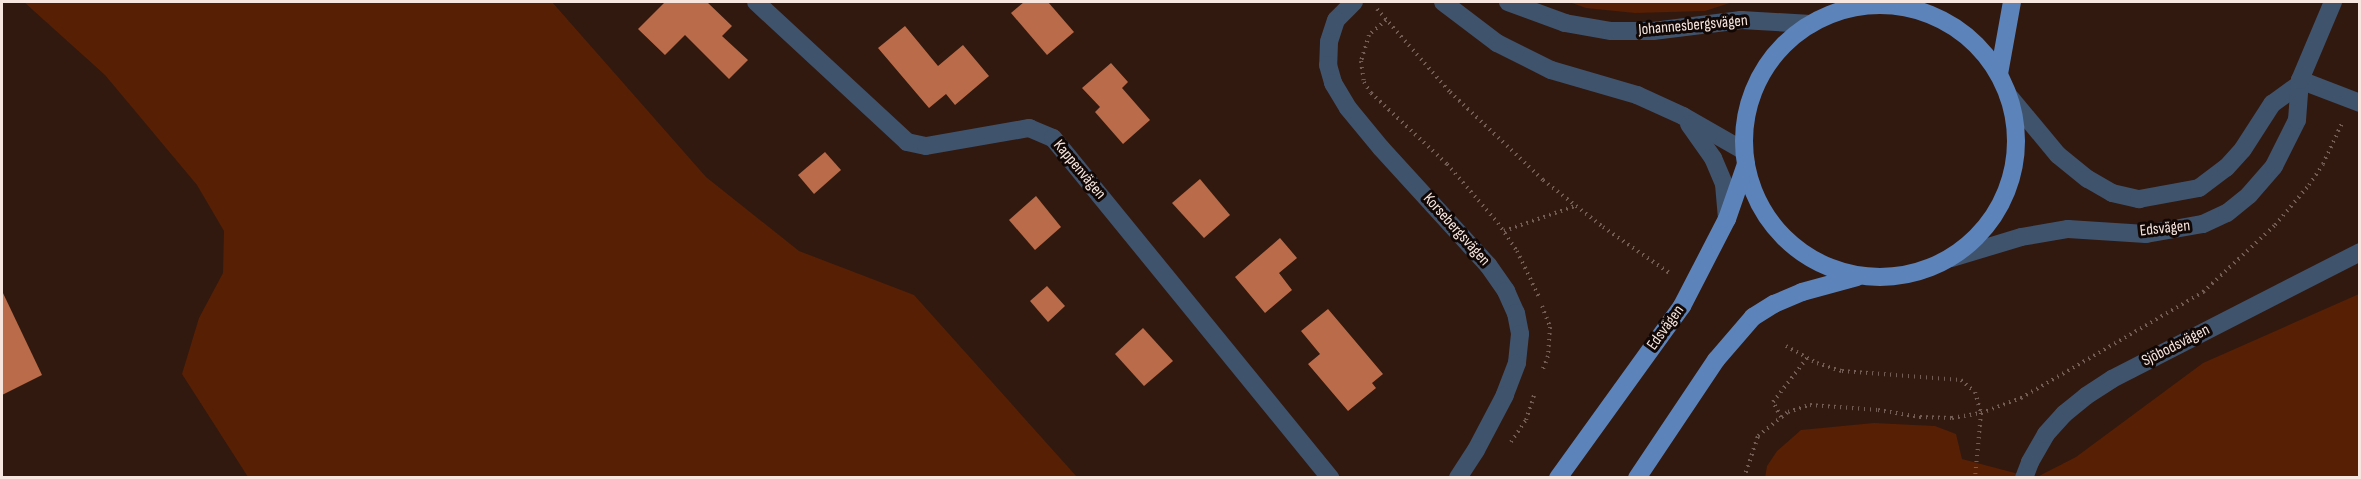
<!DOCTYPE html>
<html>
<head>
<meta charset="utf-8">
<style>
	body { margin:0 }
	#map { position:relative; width:2361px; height:479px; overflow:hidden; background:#31190f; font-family:"Sofia Sans Condensed",sans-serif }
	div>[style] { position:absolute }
	.green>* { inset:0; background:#571f04 }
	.building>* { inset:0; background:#ba6b49 }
	.path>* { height:4px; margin-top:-2px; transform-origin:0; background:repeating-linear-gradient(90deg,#725c53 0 1.5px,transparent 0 6px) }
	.minor>* { height:18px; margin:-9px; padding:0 9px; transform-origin:9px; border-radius:9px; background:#3f536d }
	.major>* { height:18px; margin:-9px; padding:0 9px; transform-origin:9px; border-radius:9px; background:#5c84bb }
	.major>.ring { margin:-9px; padding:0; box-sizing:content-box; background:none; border:18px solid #5c84bb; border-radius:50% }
	span { translate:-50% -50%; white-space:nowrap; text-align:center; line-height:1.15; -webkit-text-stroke:6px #110704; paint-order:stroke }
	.street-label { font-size:16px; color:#f7e6df }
	.frame { position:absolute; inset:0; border:3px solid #f7e6df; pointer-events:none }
</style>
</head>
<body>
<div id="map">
	<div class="green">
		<div style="clip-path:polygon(24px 2px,552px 2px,706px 177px,799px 251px,914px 295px,1077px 477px,248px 477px,182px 374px,199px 318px,223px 273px,224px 231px,197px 185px,105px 75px)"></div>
		<div style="clip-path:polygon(1569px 2px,1733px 2px,1705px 11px,1635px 13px,1586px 8px)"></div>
		<div style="clip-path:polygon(2359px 294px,2359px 477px,2037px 477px,2076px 457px,2203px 363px)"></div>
		<div style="clip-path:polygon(1874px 423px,1935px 426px,1956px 434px,1962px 459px,2030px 477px,1765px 478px,1767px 466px,1777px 451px,1801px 430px)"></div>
	</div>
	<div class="building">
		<div style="clip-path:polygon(665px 2px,707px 2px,732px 26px,722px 36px,748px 60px,729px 79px,685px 35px,665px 55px,638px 29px)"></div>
		<div style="clip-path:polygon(1024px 2px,1048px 2px,1074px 32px,1047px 55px,1011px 13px)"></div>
		<div style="clip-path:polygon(905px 26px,938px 66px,963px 45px,989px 76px,955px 105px,946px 94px,929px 108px,878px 48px)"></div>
		<div style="clip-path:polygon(1111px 63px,1128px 82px,1122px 88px,1150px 120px,1123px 144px,1095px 112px,1100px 107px,1082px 88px)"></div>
		<div style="clip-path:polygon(825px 152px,841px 170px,814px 194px,798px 175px)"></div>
		<div style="clip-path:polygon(1200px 179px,1230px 215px,1204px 238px,1172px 203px)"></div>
		<div style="clip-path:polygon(1036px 196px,1061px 227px,1035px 250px,1009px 220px)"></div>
		<div style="clip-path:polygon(1280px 238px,1297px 258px,1279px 273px,1292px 290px,1265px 313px,1235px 277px)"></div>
		<div style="clip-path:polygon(1047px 286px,1065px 306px,1048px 322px,1030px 301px)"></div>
		<div style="clip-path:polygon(2px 291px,42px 375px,2px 395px)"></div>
		<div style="clip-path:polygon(1328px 309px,1383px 374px,1372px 383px,1376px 388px,1348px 411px,1308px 364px,1320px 354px,1301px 331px)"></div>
		<div style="clip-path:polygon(1143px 328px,1173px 361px,1144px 386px,1115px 354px)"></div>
	</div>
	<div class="path">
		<div style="left:1377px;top:9px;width:111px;rotate:48.7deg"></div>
		<div style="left:1450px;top:92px;width:128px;rotate:43.4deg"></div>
		<div style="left:1543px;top:180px;width:76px;rotate:38.1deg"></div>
		<div style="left:1603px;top:227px;width:83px;rotate:34.7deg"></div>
		<div style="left:1386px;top:20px;width:23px;rotate:139deg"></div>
		<div style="left:1369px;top:35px;width:27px;rotate:107deg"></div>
		<div style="left:1361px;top:61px;width:21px;rotate:82deg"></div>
		<div style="left:1364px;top:82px;width:13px;rotate:58deg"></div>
		<div style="left:1371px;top:93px;width:104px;rotate:43.1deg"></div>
		<div style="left:1447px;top:164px;width:78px;rotate:49.2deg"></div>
		<div style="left:1498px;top:223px;width:34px;rotate:56deg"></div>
		<div style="left:1517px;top:251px;width:53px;rotate:64.4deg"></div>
		<div style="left:1504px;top:231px;width:75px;rotate:-19.4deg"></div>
		<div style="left:1542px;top:306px;width:22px;rotate:69deg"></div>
		<div style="left:1550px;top:327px;width:29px;rotate:94deg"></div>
		<div style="left:1548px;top:356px;width:14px;rotate:111deg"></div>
		<div style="left:1786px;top:346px;width:35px;rotate:29deg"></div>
		<div style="left:1817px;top:363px;width:26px;rotate:18deg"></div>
		<div style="left:1842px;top:371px;width:119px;rotate:4.3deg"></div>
		<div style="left:1961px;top:380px;width:18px;rotate:41deg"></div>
		<div style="left:1975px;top:392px;width:22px;rotate:74deg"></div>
		<div style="left:1981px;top:413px;width:43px;rotate:-20.6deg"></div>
		<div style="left:2021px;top:398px;width:211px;rotate:-30.2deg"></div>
		<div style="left:2203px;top:292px;width:98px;rotate:-42.9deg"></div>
		<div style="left:2275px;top:225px;width:52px;rotate:-49.6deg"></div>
		<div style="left:2309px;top:185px;width:25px;rotate:-56deg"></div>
		<div style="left:2323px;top:164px;width:45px;rotate:-65.1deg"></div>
		<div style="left:1781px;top:417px;width:17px;rotate:-118deg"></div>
		<div style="left:1773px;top:402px;width:56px;rotate:-52.3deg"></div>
		<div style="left:1511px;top:442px;width:27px;rotate:-56deg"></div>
		<div style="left:1526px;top:420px;width:28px;rotate:-72deg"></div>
		<div style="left:1744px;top:478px;width:44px;rotate:-71.6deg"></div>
		<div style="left:1758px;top:436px;width:38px;rotate:-39deg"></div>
		<div style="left:1788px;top:412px;width:23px;rotate:-18deg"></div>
		<div style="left:1810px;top:405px;width:68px;rotate:4.2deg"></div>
		<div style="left:1878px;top:410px;width:43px;rotate:9.5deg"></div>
		<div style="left:1920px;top:417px;width:32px;rotate:2deg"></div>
		<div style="left:1952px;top:418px;width:29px;rotate:-10deg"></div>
		<div style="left:1981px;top:413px;width:65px;rotate:95.3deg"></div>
	</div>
	<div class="minor">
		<div style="left:756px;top:2px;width:206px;rotate:42.8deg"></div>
		<div style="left:907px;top:142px;width:19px;rotate:12deg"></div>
		<div style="left:926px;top:146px;width:105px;rotate:-9.9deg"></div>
		<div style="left:1029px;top:128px;width:26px;rotate:23deg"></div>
		<div style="left:1053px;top:138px;width:439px;rotate:50.8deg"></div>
		<div style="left:1354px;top:2px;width:25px;rotate:135deg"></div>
		<div style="left:1336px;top:20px;width:23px;rotate:108deg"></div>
		<div style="left:1329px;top:42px;width:23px;rotate:92deg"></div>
		<div style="left:1328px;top:65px;width:19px;rotate:74deg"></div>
		<div style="left:1333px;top:83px;width:29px;rotate:59deg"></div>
		<div style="left:1348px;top:108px;width:52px;rotate:50.5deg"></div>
		<div style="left:1381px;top:148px;width:159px;rotate:47.6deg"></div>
		<div style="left:1488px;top:265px;width:32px;rotate:55deg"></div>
		<div style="left:1506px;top:291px;width:24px;rotate:66deg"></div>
		<div style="left:1516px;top:313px;width:21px;rotate:79deg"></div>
		<div style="left:1520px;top:334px;width:29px;rotate:96deg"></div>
		<div style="left:1517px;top:363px;width:34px;rotate:111deg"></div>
		<div style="left:1505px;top:395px;width:62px;rotate:117.8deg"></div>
		<div style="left:1476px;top:450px;width:33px;rotate:123deg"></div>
		<div style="left:1443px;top:2px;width:68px;rotate:37.2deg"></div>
		<div style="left:1497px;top:43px;width:60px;rotate:26.6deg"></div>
		<div style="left:1551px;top:70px;width:90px;rotate:16.2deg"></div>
		<div style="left:1637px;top:95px;width:51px;rotate:24.5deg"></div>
		<div style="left:1683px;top:116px;width:70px;rotate:29.8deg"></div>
		<div style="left:1508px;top:2px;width:61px;rotate:20.2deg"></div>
		<div style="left:1565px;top:23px;width:47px;rotate:9.9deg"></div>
		<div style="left:1611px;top:31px;width:42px"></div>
		<div style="left:1653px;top:31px;width:89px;rotate:-7.1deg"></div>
		<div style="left:1741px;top:20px;width:70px;rotate:3.3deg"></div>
		<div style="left:2300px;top:80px;width:64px;rotate:21deg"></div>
		<div style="left:2008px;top:95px;width:78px;rotate:50.2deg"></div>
		<div style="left:2058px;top:155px;width:38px;rotate:39deg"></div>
		<div style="left:2088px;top:179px;width:28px;rotate:30deg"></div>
		<div style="left:2112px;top:193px;width:28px;rotate:13deg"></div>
		<div style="left:2139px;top:199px;width:61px;rotate:-10.4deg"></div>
		<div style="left:2199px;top:188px;width:34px;rotate:-37deg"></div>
		<div style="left:2226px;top:168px;width:25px;rotate:-48deg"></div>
		<div style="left:2243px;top:149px;width:54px;rotate:-57.2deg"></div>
		<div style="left:2272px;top:104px;width:32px;rotate:-36deg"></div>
		<div style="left:1689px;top:124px;width:42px;rotate:54.8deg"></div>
		<div style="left:1713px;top:158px;width:28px;rotate:67deg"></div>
		<div style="left:1724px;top:184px;width:35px;rotate:85deg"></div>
		<div style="left:1952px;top:258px;width:72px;rotate:-16.9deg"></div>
		<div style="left:2021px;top:237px;width:48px;rotate:-9.7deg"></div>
		<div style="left:2068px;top:229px;width:78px;rotate:3.7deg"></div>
		<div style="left:2146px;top:234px;width:58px;rotate:-10deg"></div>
		<div style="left:2203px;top:224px;width:26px;rotate:-25deg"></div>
		<div style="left:2227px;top:213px;width:28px;rotate:-39deg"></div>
		<div style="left:2249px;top:195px;width:38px;rotate:-49deg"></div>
		<div style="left:2274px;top:166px;width:51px;rotate:-63.4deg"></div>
		<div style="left:2297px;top:120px;width:40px;rotate:-85.7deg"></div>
		<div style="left:2300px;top:80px;width:85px;rotate:-67.1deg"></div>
		<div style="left:2024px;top:478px;width:17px;rotate:-69deg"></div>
		<div style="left:2030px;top:462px;width:32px;rotate:-60deg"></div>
		<div style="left:2046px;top:434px;width:27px;rotate:-48deg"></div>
		<div style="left:2064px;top:414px;width:28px;rotate:-39deg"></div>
		<div style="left:2086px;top:396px;width:31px;rotate:-33deg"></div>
		<div style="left:2112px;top:379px;width:279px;rotate:-27.1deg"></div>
	</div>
	<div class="major">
		<div class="ring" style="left:1744px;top:5px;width:254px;height:254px"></div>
		<div style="left:1999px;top:74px;width:73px;rotate:-79.8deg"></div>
		<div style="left:1558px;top:478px;width:212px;rotate:-54.2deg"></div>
		<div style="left:1682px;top:306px;width:98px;rotate:-62.7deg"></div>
		<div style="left:1727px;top:219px;width:58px;rotate:-70.9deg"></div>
		<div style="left:1637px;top:478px;width:142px;rotate:-56.2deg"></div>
		<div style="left:1716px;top:360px;width:57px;rotate:-49.3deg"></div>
		<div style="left:1753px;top:317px;width:25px;rotate:-32deg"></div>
		<div style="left:1774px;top:304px;width:30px;rotate:-23deg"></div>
		<div style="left:1802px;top:292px;width:57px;rotate:-15.3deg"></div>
	</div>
	<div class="street-label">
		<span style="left:1693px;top:26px;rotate:-5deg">Johannesbergsvägen</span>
		<span style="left:1079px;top:170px;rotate:50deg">Kappenvägen</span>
		<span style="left:2165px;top:229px;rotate:-6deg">Edsvägen</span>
		<span style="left:1456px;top:230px;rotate:48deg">Korsebergsvägen</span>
		<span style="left:1666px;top:328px;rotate:-54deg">Edsvägen</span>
		<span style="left:2176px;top:346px;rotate:-27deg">Sjöbodsvägen</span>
	</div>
	<div class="frame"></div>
</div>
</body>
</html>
